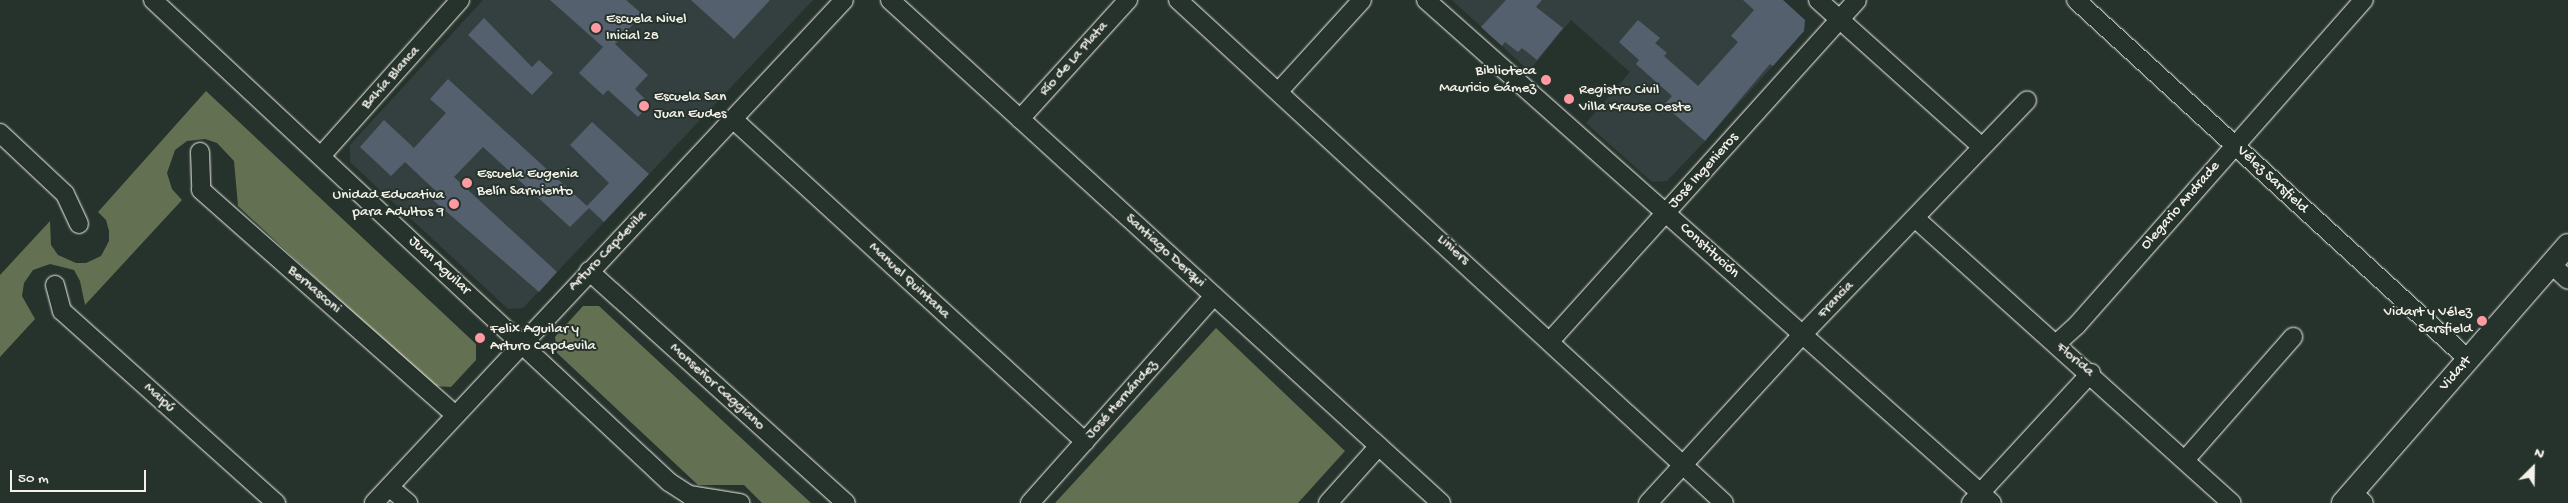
<!DOCTYPE html>
<html>
<head>
<meta charset="utf-8">
<style>
	body { margin:0 }
	#map { position:relative; width:2568px; height:503px; overflow:hidden; background:#26332d; font-family:"Gochi Hand",sans-serif }
	div>[style] { position:absolute }
	.built>* { inset:0; background:#344040 }
	.green>* { inset:0; background:#637051 }
	.building>* { inset:0; background:#54606d }
	.roads { filter:drop-shadow(0 0 1px #f4f1e8) drop-shadow(0 0 1px #f4f1e8) }
	.minor>* { height:18px; margin:-9px; padding:0 9px; transform-origin:9px; border-radius:9px; background:#26332d }
	.tertiary>* { height:22px; margin:-11px; padding:0 11px; transform-origin:11px; border-radius:11px; background:#26332d }
	.dots>* { width:14px; height:14px; translate:-50% -50%; box-sizing:border-box; border:2px solid #26332d; border-radius:50% }
	span { translate:-50% -50%; white-space:nowrap; text-align:center; line-height:1.15; -webkit-text-stroke:4px #26332d; paint-order:stroke }
	.poi-label { font-size:15px; color:#f4f1e8 }
	.left { translate:0 -50%; text-align:left }
	.right { translate:-100% -50%; text-align:right }
	.street-label { font-size:15px; color:#f4f1e8 }
	.north { position:absolute; left:2508px; top:443px; width:50px; height:50px; -webkit-text-stroke:4px #26332d; paint-order:stroke; rotate:23deg; font-size:14px; font-weight:700; line-height:20px; text-align:center; color:#f4f1e8 }
	.north::after { content:''; display:block; margin:auto; width:18px; height:22px; background:#f4f1e8; clip-path:polygon(50% 0,100% 100%,50% 72%,0 100%) }
	.scale { position:absolute; left:10px; top:470px; width:136px; height:22px; box-sizing:border-box; border:2px solid #f4f1e8; border-top:0; padding-left:6px; font-size:15px; line-height:18px; white-space:nowrap; color:#f4f1e8; -webkit-text-stroke:4px #26332d; paint-order:stroke }
</style>
</head>
<body>
<div id="map">
	<div class="built">
		<i style="clip-path:polygon(483px 0,813px 0,523px 308px,508px 309px,350px 162px,350px 145px)"></i>
		<i style="clip-path:polygon(1452px 0,1783px 0,1805px 20px,1804px 31px,1705px 141px,1667px 181px,1652px 182px,1586px 123px,1630px 72px,1571px 20px,1529px 71px)"></i>
	</div>
	<div class="green">
		<i style="clip-path:polygon(206px 91px,476px 344px,476px 360px,451px 387px,432px 386px,238px 206px,234px 161px,217px 143px,205px 139px,187px 141px,175px 150px,167px 173px,172px 189px,182px 200px,85px 305px,80px 281px,74px 270px,50px 264px,33px 270px,24px 283px,22px 296px,35px 319px,0 357px,0 275px,50px 221px,51px 245px,58px 255px,76px 263px,86px 263px,101px 256px,109px 241px,109px 231px,106px 220px,98px 212px)"></i>
		<i style="clip-path:polygon(583px 306px,599px 306px,811px 503px,762px 503px,744px 485px,698px 485px,557px 353px,555px 337px)"></i>
		<i style="clip-path:polygon(1216px 328px,1345px 451px,1298px 503px,1055px 503px)"></i>
	</div>
	<div class="building">
		<i style="clip-path:polygon(550px 0,626px 0,642px 14px,615px 44px,648px 75px,635px 89px,650px 104px,638px 117px,608px 90px,603px 95px,579px 73px,603px 47px)"></i>
		<i style="clip-path:polygon(691px 0,770px 0,734px 39px)"></i>
		<i style="clip-path:polygon(1506px 0,1542px 0,1536px 7px,1563px 28px,1537px 60px,1522px 48px,1518px 52px,1505px 42px,1502px 46px,1481px 27px)"></i>
		<i style="clip-path:polygon(1743px 0,1783px 0,1805px 20px,1804px 31px,1773px 66px,1770px 64px,1705px 141px,1664px 105px,1672px 96px,1636px 64px,1639px 60px,1619px 42px,1638px 20px,1660px 38px,1655px 43px,1667px 53px,1664px 56px,1698px 86px,1738px 42px,1731px 36px,1754px 10px)"></i>
		<i style="clip-path:polygon(484px 18px,532px 67px,539px 60px,553px 73px,532px 95px,468px 35px)"></i>
		<i style="clip-path:polygon(448px 79px,587px 206px,609px 183px,570px 145px,592px 122px,649px 174px,604px 222px,589px 208px,570px 227px,483px 147px,454px 177px,557px 272px,539px 292px,433px 200px,439px 194px,405px 162px,391px 176px,360px 147px,384px 120px,414px 148px,446px 113px,430px 99px)"></i>
	</div>
	<div class="roads">
		<div class="minor">
			<i style="left:153px;top:0;width:706px;rotate:43.05deg"></i>
			<i style="left:669px;top:482px;width:24px;rotate:33deg"></i>
			<i style="left:689px;top:495px;width:52px;rotate:8.9deg"></i>
			<i style="left:890px;top:0;width:746px;rotate:42.39deg"></i>
			<i style="left:1178px;top:0;width:742px;rotate:42.65deg"></i>
			<i style="left:1426px;top:0;width:757px;rotate:41.63deg"></i>
			<i style="left:1818px;top:0;width:220px;rotate:41.9deg"></i>
			<i style="left:2076px;top:0;width:533px;rotate:42.49deg"></i>
			<i style="left:1279px;top:91px;width:123px;rotate:-47.6deg"></i>
			<i style="left:1020px;top:119px;width:161px;rotate:-47.8deg"></i>
			<i style="left:734px;top:120px;width:476px;rotate:42.5deg"></i>
			<i style="left:0;top:133px;width:89px;rotate:43.2deg"></i>
			<i style="left:65px;top:194px;width:33px;rotate:65deg"></i>
			<i style="left:200px;top:152px;width:38px;rotate:88deg"></i>
			<i style="left:201px;top:190px;width:339px;rotate:41.5deg"></i>
			<i style="left:321px;top:156px;width:209px;rotate:-48.3deg"></i>
			<i style="left:1915px;top:218px;width:426px;rotate:42deg"></i>
			<i style="left:2551px;top:264px;width:23px;rotate:43deg"></i>
			<i style="left:589px;top:271px;width:346px;rotate:42.1deg"></i>
			<i style="left:55px;top:285px;width:27px;rotate:75deg"></i>
			<i style="left:62px;top:311px;width:288px;rotate:41.9deg"></i>
			<i style="left:1551px;top:340px;width:457px;rotate:-48deg"></i>
			<i style="left:2056px;top:344px;width:28px;rotate:-42deg"></i>
			<i style="left:2077px;top:325px;width:434px;rotate:-48.6deg"></i>
			<i style="left:2185px;top:460px;width:164px;rotate:-48.7deg"></i>
			<i style="left:389px;top:487px;width:25px;rotate:40deg"></i>
			<i style="left:2352px;top:492px;width:16px;rotate:43deg"></i>
			<i style="left:374px;top:503px;width:688px;rotate:-46.94deg"></i>
			<i style="left:1030px;top:503px;width:277px;rotate:-48.4deg"></i>
			<i style="left:1328px;top:503px;width:76px;rotate:-48.2deg"></i>
			<i style="left:1648px;top:503px;width:228px;rotate:-47.5deg"></i>
			<i style="left:1802px;top:335px;width:325px;rotate:-46.2deg"></i>
			<i style="left:1971px;top:503px;width:177px;rotate:-47.3deg"></i>
		</div>
		<div class="tertiary">
			<i style="left:2343px;top:503px;width:342px;rotate:-48.9deg"></i>
		</div>
	</div>
	<div class="dots">
		<i style="left:596px;top:28px;background:#ff9aa2"></i>
		<i style="left:1546px;top:80px;background:#ff9aa2"></i>
		<i style="left:1569px;top:99px;background:#ff9aa2"></i>
		<i style="left:644px;top:106px;background:#ff9aa2"></i>
		<i style="left:467px;top:183px;background:#ff9aa2"></i>
		<i style="left:454px;top:204px;background:#ff9aa2"></i>
		<i style="left:2482px;top:321px;background:#ff9aa2"></i>
		<i style="left:480px;top:338px;background:#ff9aa2"></i>
	</div>
	<div class="poi-label">
		<span class="left" style="left:606px;top:28px">Escuela Nivel<br>Inicial 28</span>
		<span class="right" style="left:1536px;top:80px">Biblioteca<br>Mauricio Gámez</span>
		<span class="left" style="left:1579px;top:99px">Registro Civil<br>Villa Krause Oeste</span>
		<span class="left" style="left:654px;top:106px">Escuela San<br>Juan Eudes</span>
		<span class="left" style="left:477px;top:183px">Escuela Eugenia<br>Belín Sarmiento</span>
		<span class="right" style="left:444px;top:204px">Unidad Educativa<br>para Adultos 9</span>
		<span class="right" style="left:2472px;top:321px">Vidart y Vélez<br>Sarsfield</span>
		<span class="left" style="left:490px;top:338px">Felix Aguilar y<br>Arturo Capdevila</span>
	</div>
	<div class="street-label">
		<span style="left:1074px;top:59px;rotate:-48deg">Río de La Plata</span>
		<span style="left:391px;top:78px;rotate:-48deg">Bahía Blanca</span>
		<span style="left:1704px;top:171px;rotate:-48deg">José Ingenieros</span>
		<span style="left:2272px;top:180px;rotate:43deg">Vélez Sarsfield</span>
		<span style="left:2181px;top:206px;rotate:-49deg">Olegario Andrade</span>
		<span style="left:1453px;top:250px;rotate:42deg">Liniers</span>
		<span style="left:608px;top:251px;rotate:-46deg">Arturo Capdevila</span>
		<span style="left:1165px;top:251px;rotate:42deg">Santiago Derqui</span>
		<span style="left:1709px;top:251px;rotate:42deg">Constitución</span>
		<span style="left:439px;top:266px;rotate:43deg">Juan Aguilar</span>
		<span style="left:909px;top:281px;rotate:43deg">Manuel Quintana</span>
		<span style="left:314px;top:290px;rotate:41deg">Bernasconi</span>
		<span style="left:1836px;top:300px;rotate:-46deg">Francia</span>
		<span style="left:2075px;top:360px;rotate:41deg">Florida</span>
		<span style="left:2456px;top:374px;rotate:-49deg">Vidart</span>
		<span style="left:717px;top:387px;rotate:42deg">Monseñor Caggiano</span>
		<span style="left:159px;top:398px;rotate:42deg">Maipú</span>
		<span style="left:1122px;top:400px;rotate:-48deg">José Hernández</span>
	</div>
	<div class="north">N</div>
	<div class="scale">50 m</div>
</div>
</body>
</html>
